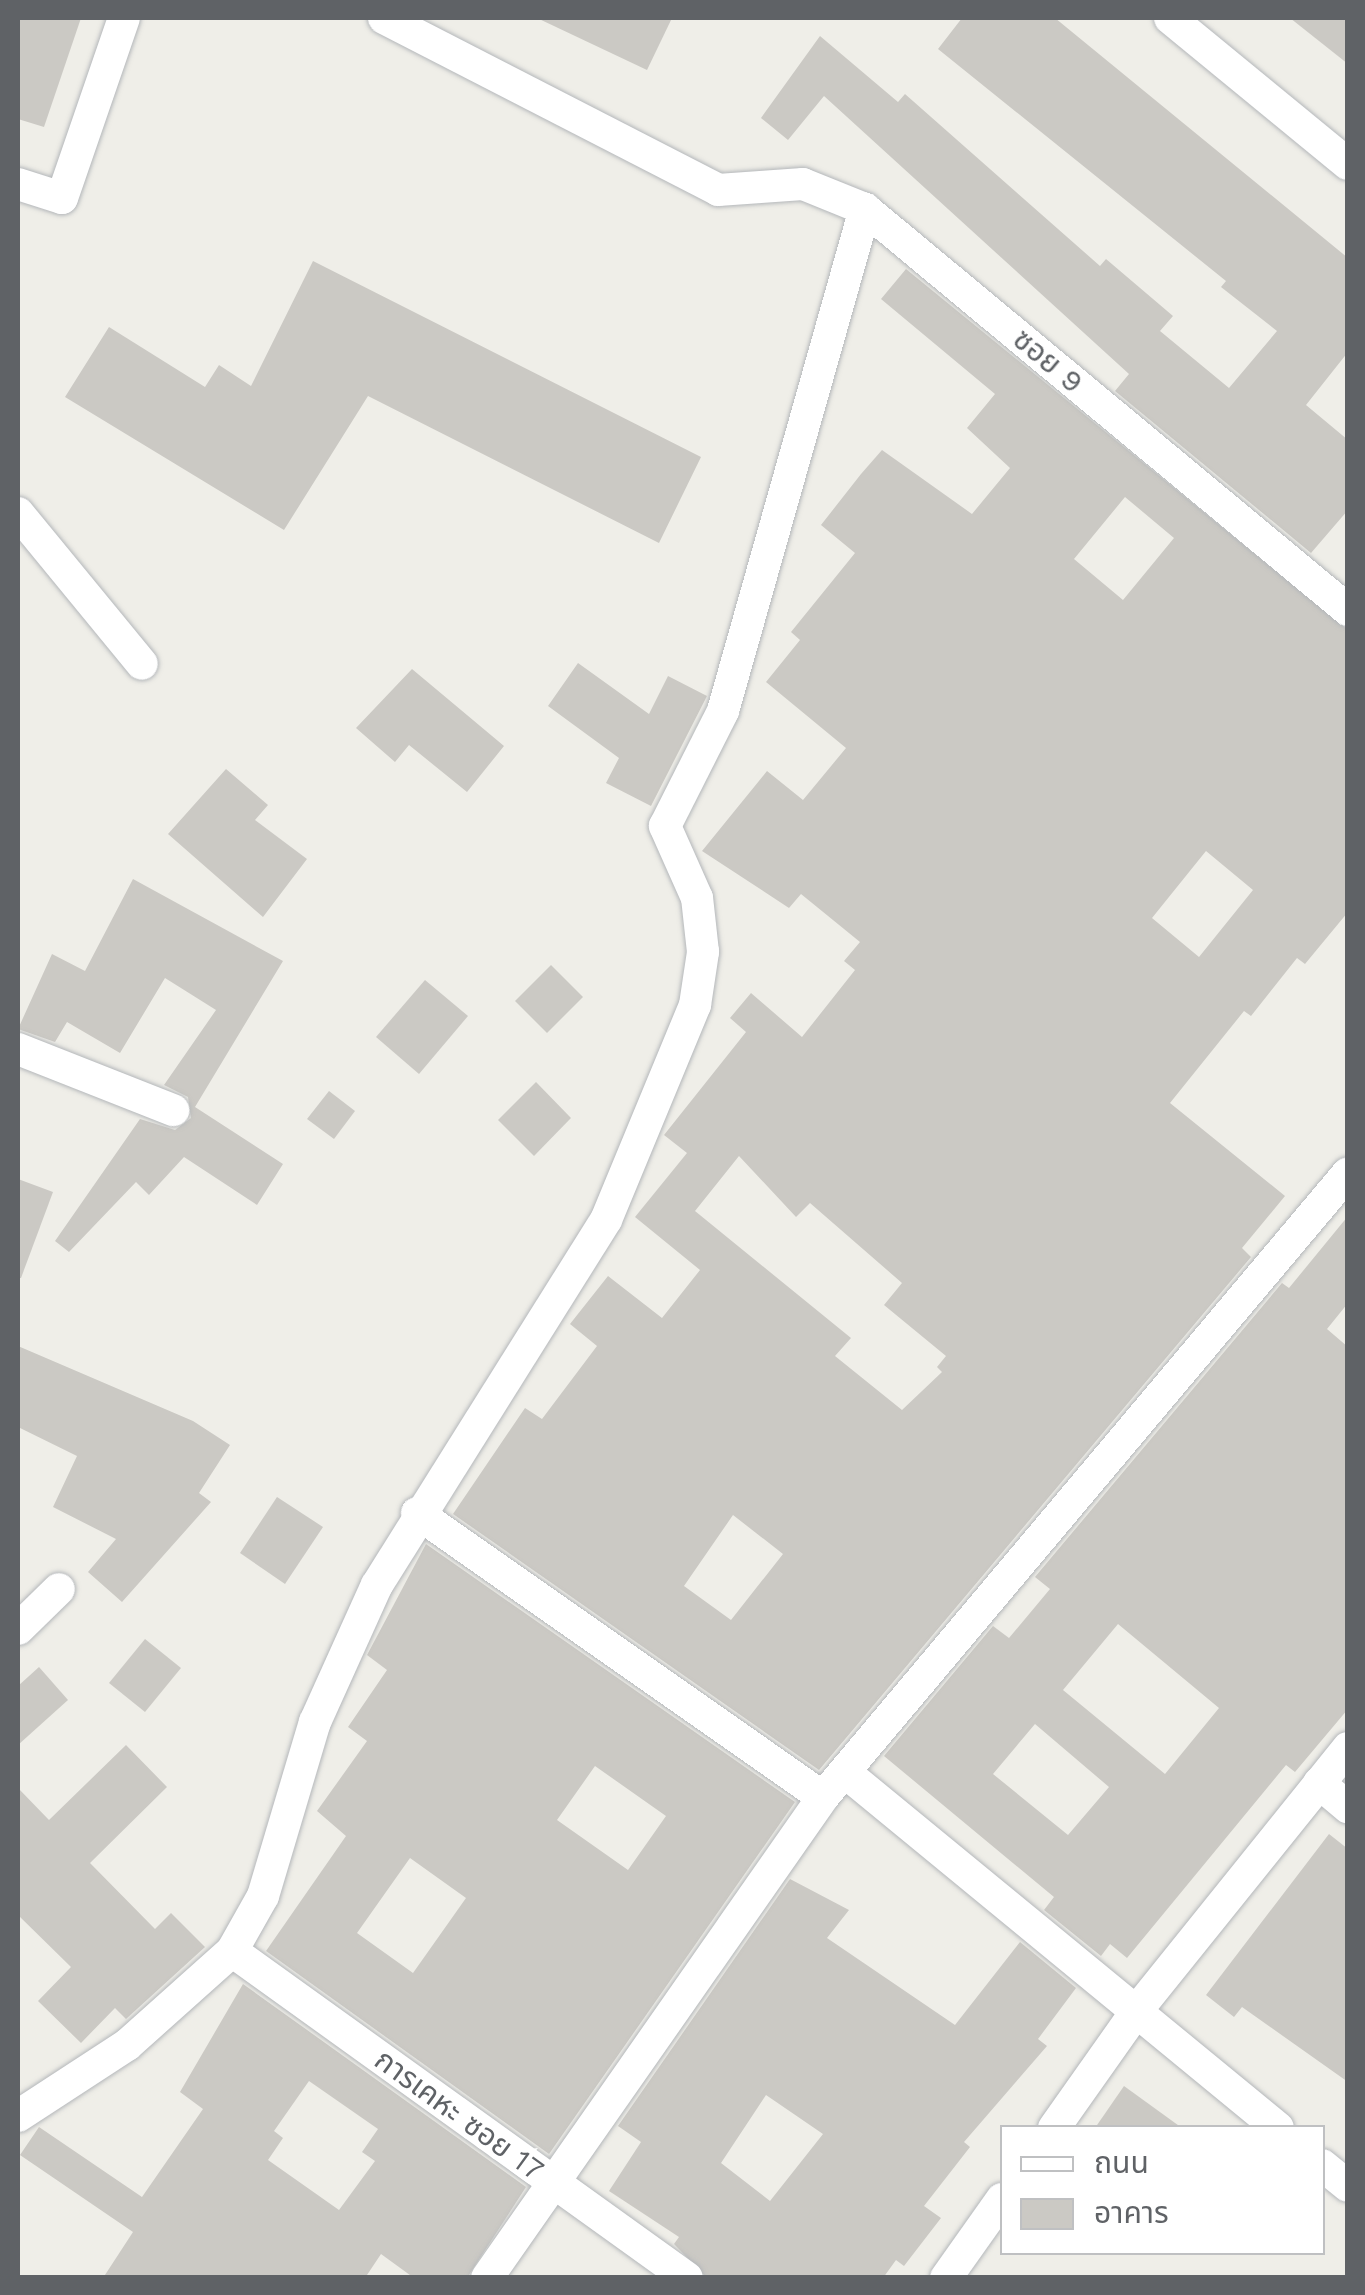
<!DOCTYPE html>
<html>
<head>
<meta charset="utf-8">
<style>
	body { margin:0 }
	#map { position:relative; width:1365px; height:2295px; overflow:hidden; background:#efeee8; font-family:"Work Sans","Noto Sans Thai",sans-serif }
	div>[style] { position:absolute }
	.building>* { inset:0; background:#cbc9c4 }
	.roads { filter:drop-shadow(0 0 2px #b4b7ba) drop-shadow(0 0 2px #b4b7ba) }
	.minor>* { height:32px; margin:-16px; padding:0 16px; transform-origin:16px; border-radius:16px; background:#fff }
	span { translate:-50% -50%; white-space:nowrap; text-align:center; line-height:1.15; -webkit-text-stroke:10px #fff; paint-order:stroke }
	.street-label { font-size:30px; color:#5f6266 }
	.frame { position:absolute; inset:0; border:20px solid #5f6266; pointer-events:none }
	.legend { position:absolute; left:1000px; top:2125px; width:325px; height:130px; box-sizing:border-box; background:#fff; border:2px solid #bfc0c2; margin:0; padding:12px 18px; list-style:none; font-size:30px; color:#5f6266 }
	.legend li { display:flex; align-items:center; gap:20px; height:50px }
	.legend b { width:50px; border:2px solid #bfc0c2 }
</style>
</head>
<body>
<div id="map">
	<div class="building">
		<i style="clip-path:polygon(18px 18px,81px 18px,44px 127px,18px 119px)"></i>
		<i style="clip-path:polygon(537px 18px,672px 18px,647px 70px)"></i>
		<i style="clip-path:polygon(962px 18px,1055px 18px,1348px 258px,1348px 352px,1306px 405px,1348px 440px,1348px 510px,1311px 553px,1115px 391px,1129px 374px,824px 96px,788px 140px,761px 118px,820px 36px,898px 102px,905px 94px,1100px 266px,1106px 259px,1173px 316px,1160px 331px,1229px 388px,1277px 331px,1221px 287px,1226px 281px,938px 49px)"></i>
		<i style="clip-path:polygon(1290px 18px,1348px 18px,1348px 64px)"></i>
		<i style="clip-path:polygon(313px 261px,701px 457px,659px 543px,368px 396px,284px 530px,65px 397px,109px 327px,205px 387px,219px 365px,251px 386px)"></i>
		<i style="clip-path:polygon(evenodd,906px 269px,1348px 630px,1348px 912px,1305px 964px,1297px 958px,1251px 1016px,1244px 1011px,1170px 1103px,1285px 1196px,1242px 1248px,1251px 1257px,819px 1770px,453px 1514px,525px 1408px,542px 1419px,597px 1346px,570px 1324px,608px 1276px,662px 1318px,700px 1270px,635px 1217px,687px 1153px,664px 1135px,746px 1032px,730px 1018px,751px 993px,802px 1037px,855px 970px,844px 961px,860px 942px,801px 894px,789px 908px,702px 851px,767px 771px,803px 800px,846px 748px,766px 682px,800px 640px,791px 632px,855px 553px,821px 525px,861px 474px,882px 450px,972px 514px,1010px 468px,967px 428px,995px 394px,881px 299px,906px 269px,1125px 497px,1174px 538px,1123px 600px,1074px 559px,1125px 497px,906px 269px,1206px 851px,1253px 890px,1199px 957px,1152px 918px,1206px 851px,906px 269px,739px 1156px,796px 1217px,810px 1203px,902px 1283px,884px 1305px,946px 1356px,937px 1367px,942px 1372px,902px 1410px,835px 1356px,851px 1338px,695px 1211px,739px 1156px,906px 269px,733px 1515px,783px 1554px,731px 1620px,684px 1586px,733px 1515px)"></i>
		<i style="clip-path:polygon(578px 663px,649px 714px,668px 676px,707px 696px,651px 806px,606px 783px,619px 758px,548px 706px)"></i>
		<i style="clip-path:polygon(412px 669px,504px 746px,467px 792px,409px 745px,395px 762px,356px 728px)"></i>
		<i style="clip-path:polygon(226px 769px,268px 805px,255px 820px,307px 859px,263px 917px,168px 834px)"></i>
		<i style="clip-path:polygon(133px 879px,283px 961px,195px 1107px,283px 1164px,257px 1205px,184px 1157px,149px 1195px,136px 1182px,69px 1252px,55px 1241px,140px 1119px,175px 1130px,191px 1118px,188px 1097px,164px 1085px,216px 1010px,165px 978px,120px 1053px,67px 1022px,55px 1042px,18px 1029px,52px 954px,85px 971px)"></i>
		<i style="clip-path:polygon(551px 965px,583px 997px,547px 1033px,515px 1001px)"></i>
		<i style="clip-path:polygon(425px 980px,468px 1016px,419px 1074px,376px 1037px)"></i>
		<i style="clip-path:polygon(536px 1082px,571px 1118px,534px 1156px,498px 1120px)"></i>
		<i style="clip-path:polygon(329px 1091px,355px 1111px,334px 1139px,307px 1119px)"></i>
		<i style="clip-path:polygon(18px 1179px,53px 1192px,21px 1278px,18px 1278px)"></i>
		<i style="clip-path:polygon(evenodd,1348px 1216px,1348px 1303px,1327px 1329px,1348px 1347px,1348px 1709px,1295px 1772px,1286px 1765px,1127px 1958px,1110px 1944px,1101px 1956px,1044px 1910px,1054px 1897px,884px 1756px,993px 1626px,1009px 1638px,1050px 1589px,1035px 1577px,1282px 1283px,1289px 1288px,1348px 1216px,1118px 1624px,1219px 1708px,1165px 1774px,1063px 1690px,1118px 1624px,1348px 1216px,1035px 1724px,1109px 1787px,1068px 1835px,993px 1774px,1035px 1724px)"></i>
		<i style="clip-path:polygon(18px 1346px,193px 1421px,230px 1445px,199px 1493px,211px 1502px,122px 1602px,88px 1572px,116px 1539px,53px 1507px,77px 1456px,18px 1427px)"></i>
		<i style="clip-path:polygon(277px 1497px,323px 1527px,285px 1584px,240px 1553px)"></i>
		<i style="clip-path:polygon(evenodd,426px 1544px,795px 1802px,549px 2154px,266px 1951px,346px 1836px,317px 1811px,367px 1741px,348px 1727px,387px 1670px,367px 1655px,426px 1544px,595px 1766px,666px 1816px,628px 1870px,557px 1820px,595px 1766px,426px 1544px,410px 1858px,466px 1898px,413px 1973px,357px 1933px,410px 1858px)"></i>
		<i style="clip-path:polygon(145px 1639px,181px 1668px,145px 1712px,109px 1683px)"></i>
		<i style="clip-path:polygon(39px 1667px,68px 1700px,18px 1745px,18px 1686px)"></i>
		<i style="clip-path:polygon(126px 1745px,167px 1787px,90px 1863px,155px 1929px,171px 1913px,205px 1947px,126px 2019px,115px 2008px,81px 2043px,38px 2001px,71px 1967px,18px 1915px,18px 1788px,49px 1820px)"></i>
		<i style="clip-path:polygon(1329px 1834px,1348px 1849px,1348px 2082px,1242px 2007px,1234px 2017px,1206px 1995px)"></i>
		<i style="clip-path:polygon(evenodd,790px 1879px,849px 1910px,827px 1938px,955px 2025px,1020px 1942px,1076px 1988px,1038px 2039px,1047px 2046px,964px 2142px,970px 2147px,924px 2206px,941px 2218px,904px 2266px,896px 2260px,883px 2278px,707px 2278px,674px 2244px,679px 2237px,609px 2191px,641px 2142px,618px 2126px,790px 1879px,766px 2095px,823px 2134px,770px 2201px,721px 2163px,766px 2095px)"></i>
		<i style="clip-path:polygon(evenodd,243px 1984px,526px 2187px,467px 2278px,414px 2278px,381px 2254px,365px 2278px,103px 2278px,133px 2232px,20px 2155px,39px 2127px,142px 2197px,203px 2109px,180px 2092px,243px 1984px,309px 2081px,378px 2129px,362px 2152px,375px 2161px,339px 2210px,268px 2160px,283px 2138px,274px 2131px,309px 2081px)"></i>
		<i style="clip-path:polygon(1124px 2086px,1182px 2128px,1095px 2128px)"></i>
	</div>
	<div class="roads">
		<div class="minor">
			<i style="left:384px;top:18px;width:376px;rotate:27.2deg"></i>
			<i style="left:718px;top:190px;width:85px;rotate:-4deg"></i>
			<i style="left:803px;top:184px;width:67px;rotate:22deg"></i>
			<i style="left:865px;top:209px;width:628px;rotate:39.7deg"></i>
			<i style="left:1170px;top:18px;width:230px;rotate:39.4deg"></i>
			<i style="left:18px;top:184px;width:46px;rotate:17.7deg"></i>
			<i style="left:62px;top:198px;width:190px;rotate:-71deg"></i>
			<i style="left:18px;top:513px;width:195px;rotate:50.6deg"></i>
			<i style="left:18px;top:1049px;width:167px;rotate:21.5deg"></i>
			<i style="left:417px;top:1513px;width:495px;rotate:35deg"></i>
			<i style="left:18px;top:1629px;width:57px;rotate:-44.3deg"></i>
			<i style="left:846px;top:1773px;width:559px;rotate:39.41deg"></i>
			<i style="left:1319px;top:1783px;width:38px;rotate:40deg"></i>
			<i style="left:232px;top:1951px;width:560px;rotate:35.7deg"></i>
			<i style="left:18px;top:2116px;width:130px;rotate:-33.1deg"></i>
			<i style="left:127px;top:2045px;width:141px;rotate:-41.8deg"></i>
			<i style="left:232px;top:1951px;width:63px;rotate:-60.6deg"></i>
			<i style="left:263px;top:1896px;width:182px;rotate:-73.4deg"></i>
			<i style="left:315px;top:1722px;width:150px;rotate:-65.7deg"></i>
			<i style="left:377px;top:1585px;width:431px;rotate:-57.9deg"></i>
			<i style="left:606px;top:1220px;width:233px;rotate:-67.5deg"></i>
			<i style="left:695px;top:1005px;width:54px;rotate:-81.4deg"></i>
			<i style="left:703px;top:952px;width:54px;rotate:-96.3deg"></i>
			<i style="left:697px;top:898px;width:79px;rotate:-114deg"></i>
			<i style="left:665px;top:826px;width:129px;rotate:-63.2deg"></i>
			<i style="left:723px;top:711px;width:522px;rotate:-74.21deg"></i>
			<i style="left:1054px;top:2128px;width:146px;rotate:-54.8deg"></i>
			<i style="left:1138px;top:2009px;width:335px;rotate:-51.2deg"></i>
			<i style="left:1322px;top:2165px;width:33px;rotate:39deg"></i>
			<i style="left:487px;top:2278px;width:587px;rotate:-55.06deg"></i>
			<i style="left:823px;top:1797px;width:815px;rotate:-49.92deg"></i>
			<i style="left:946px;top:2278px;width:97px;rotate:-54.7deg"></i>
		</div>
	</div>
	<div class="street-label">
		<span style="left:1048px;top:361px;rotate:40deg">ซอย 9</span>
		<span style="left:459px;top:2115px;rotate:36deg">การเคหะ ซอย 17</span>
	</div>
	<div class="frame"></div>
	<ul class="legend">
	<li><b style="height:12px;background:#fff"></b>ถนน</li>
	<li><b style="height:28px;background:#cbc9c4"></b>อาคาร</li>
	</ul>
</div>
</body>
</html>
